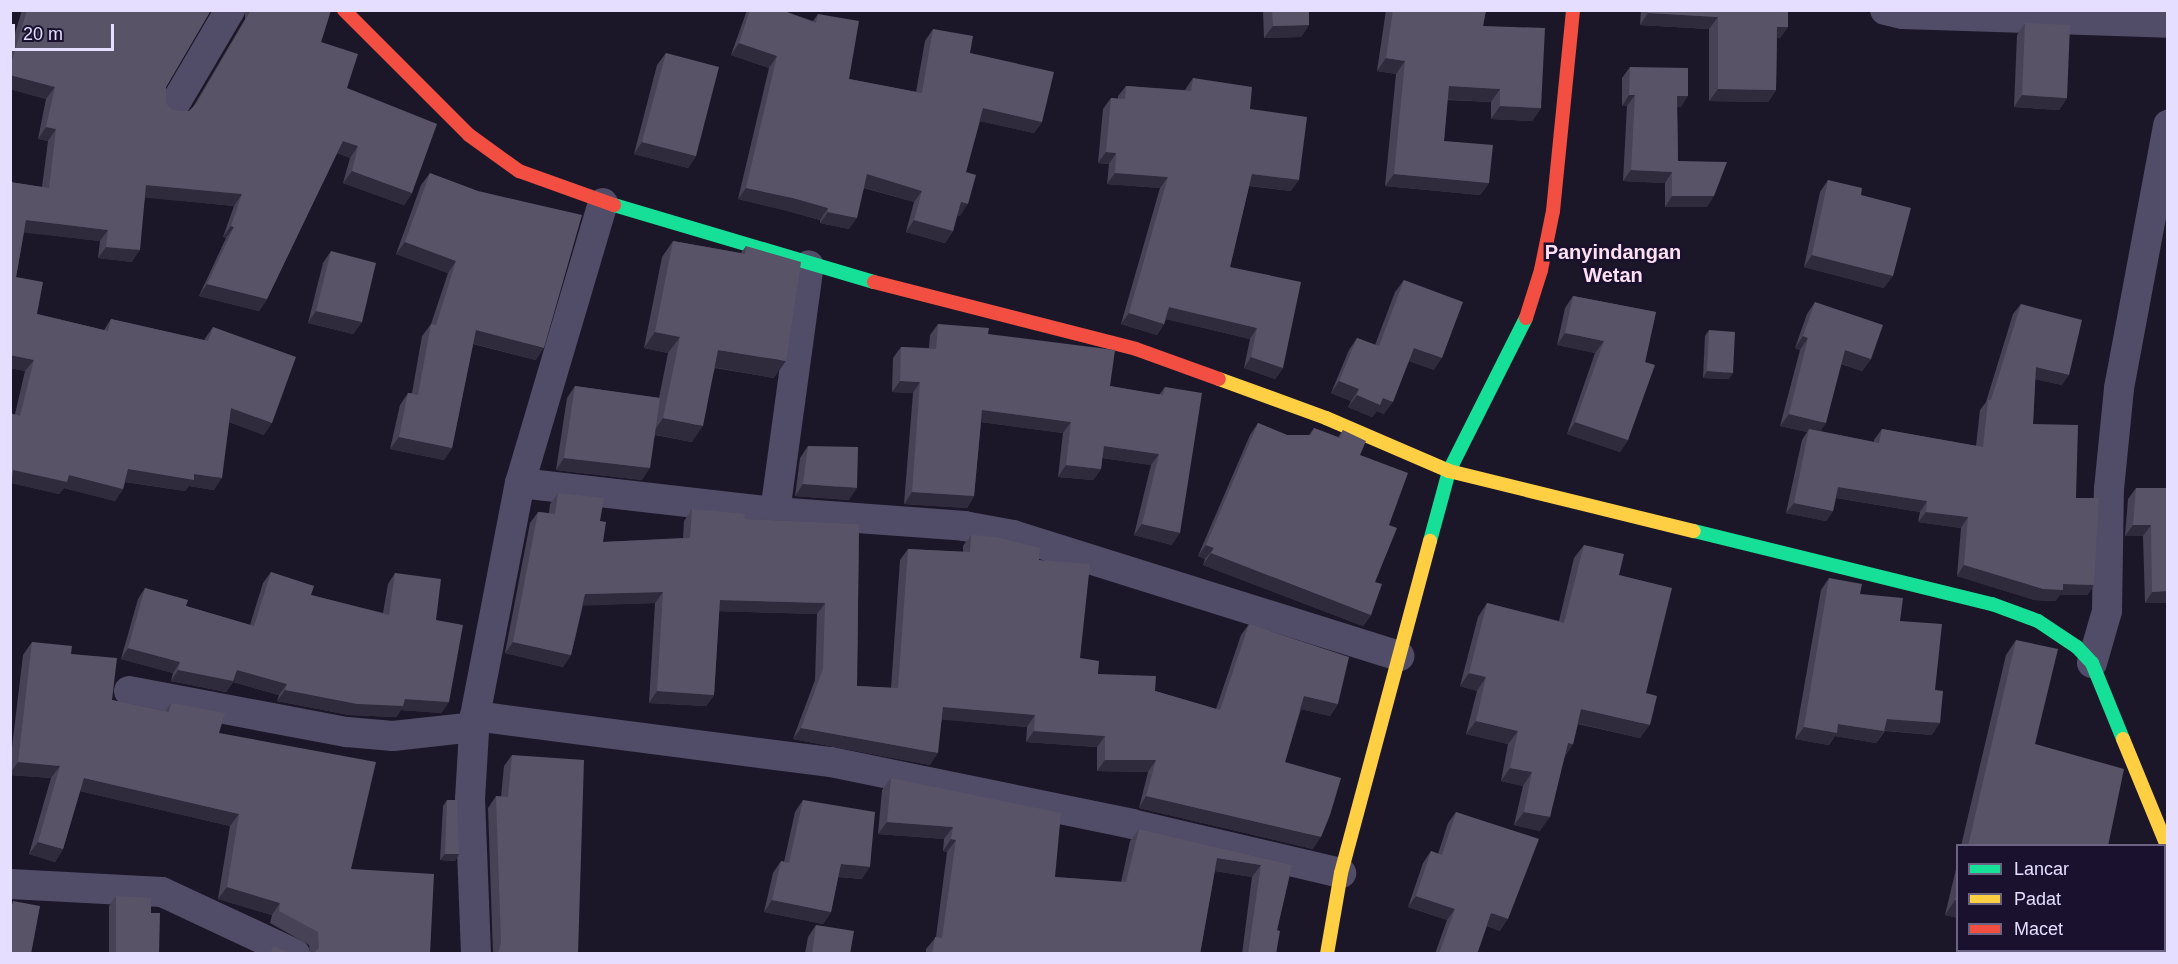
<!DOCTYPE html>
<html>
<head>
<meta charset="utf-8">
<style>
	body { margin:0 }
	#map { position:relative; width:2178px; height:964px; overflow:hidden; background:#1c1728; font-family:Helvetica,sans-serif }
	div>[style] { position:absolute }
	.street>* { height:30px; margin:-15px; padding:0 15px; transform-origin:15px; border-radius:15px; background:#514d68 }
	.fast>* { height:14px; margin:-7px; padding:0 7px; transform-origin:7px; border-radius:7px; background:#16e098 }
	.slow>* { height:14px; margin:-7px; padding:0 7px; transform-origin:7px; border-radius:7px; background:#ffcf43 }
	.jam>* { height:14px; margin:-7px; padding:0 7px; transform-origin:7px; border-radius:7px; background:#f24e42 }
	.wall>* { inset:0; background:#484256 }
	.shaded-wall>* { inset:0; background:#2f2a3c }
	.building>* { inset:0; background:#595368 }
	span { translate:-50% -50%; white-space:nowrap; text-align:center; line-height:1.15; -webkit-text-stroke:5px #19112e; paint-order:stroke }
	.quarter-label { font-size:20px; color:#ffe0f1; font-weight:700 }
	.frame { position:absolute; inset:0; border:12px solid #e5deff; pointer-events:none }
	.legend { position:absolute; left:1956px; top:844px; width:210px; height:108px; box-sizing:border-box; background:#19112e; border:2px solid #6b6382; margin:0; padding:8px 10px; list-style:none; font-size:18px; color:#e5deff }
	.legend li { display:flex; align-items:center; gap:12px; height:30px }
	.legend b { width:30px; border:2px solid #6b6382 }
	.scale { position:absolute; left:12px; top:24px; width:102px; height:27px; box-sizing:border-box; border:3px solid #e5deff; border-top:0; padding-left:8px; font-size:18px; line-height:21px; white-space:nowrap; color:#e5deff; -webkit-text-stroke:4px #19112e; paint-order:stroke }
</style>
</head>
<body>
<div id="map">
	<div class="street">
		<i style="left:1885px;top:10px;width:18px;rotate:13deg"></i>
		<i style="left:1903px;top:14px;width:265px;rotate:1.9deg"></i>
		<i style="left:173px;top:107px;width:113px;rotate:-59.6deg"></i>
		<i style="left:520px;top:483px;width:257px;rotate:6.5deg"></i>
		<i style="left:775px;top:512px;width:190px;rotate:4.2deg"></i>
		<i style="left:964px;top:526px;width:50px;rotate:10.4deg"></i>
		<i style="left:1013px;top:535px;width:405px;rotate:17.4deg"></i>
		<i style="left:775px;top:512px;width:249px;rotate:-82.2deg"></i>
		<i style="left:2092px;top:663px;width:54px;rotate:-73.9deg"></i>
		<i style="left:2107px;top:611px;width:122px;rotate:-89.1deg"></i>
		<i style="left:2109px;top:489px;width:101px;rotate:-84.3deg"></i>
		<i style="left:2119px;top:388px;width:268px;rotate:-79.4deg"></i>
		<i style="left:129px;top:691px;width:222px;rotate:10.7deg"></i>
		<i style="left:347px;top:732px;width:46px;rotate:5deg"></i>
		<i style="left:393px;top:736px;width:81px;rotate:-6.3deg"></i>
		<i style="left:475px;top:716px;width:359px;rotate:7.4deg"></i>
		<i style="left:831px;top:762px;width:307px;rotate:11.6deg"></i>
		<i style="left:1132px;top:824px;width:215px;rotate:13.2deg"></i>
		<i style="left:10px;top:884px;width:152px;rotate:3deg"></i>
		<i style="left:162px;top:892px;width:147px;rotate:25deg"></i>
		<i style="left:476px;top:954px;width:155px;rotate:-92.2deg"></i>
		<i style="left:470px;top:799px;width:83px;rotate:-86.6deg"></i>
		<i style="left:475px;top:716px;width:237px;rotate:-79.1deg"></i>
		<i style="left:520px;top:483px;width:292px;rotate:-73.5deg"></i>
	</div>
	<div class="fast">
		<i style="left:614px;top:205px;width:271px;rotate:16.5deg"></i>
		<i style="left:1694px;top:531px;width:307px;rotate:13.8deg"></i>
		<i style="left:1992px;top:604px;width:49px;rotate:20.3deg"></i>
		<i style="left:2038px;top:621px;width:47px;rotate:33.7deg"></i>
		<i style="left:2077px;top:647px;width:22px;rotate:47deg"></i>
		<i style="left:2092px;top:663px;width:82px;rotate:67.8deg"></i>
		<i style="left:1430px;top:541px;width:73px;rotate:-74.8deg"></i>
		<i style="left:1449px;top:471px;width:171px;rotate:-63.3deg"></i>
	</div>
	<div class="slow">
		<i style="left:1219px;top:379px;width:114px;rotate:20deg"></i>
		<i style="left:1326px;top:418px;width:134px;rotate:23.3deg"></i>
		<i style="left:1449px;top:471px;width:252px;rotate:13.8deg"></i>
		<i style="left:2123px;top:739px;width:118px;rotate:67.6deg"></i>
		<i style="left:1327px;top:954px;width:82px;rotate:-80.2deg"></i>
		<i style="left:1341px;top:873px;width:344px;rotate:-75deg"></i>
	</div>
	<div class="jam">
		<i style="left:344px;top:10px;width:177px;rotate:45deg"></i>
		<i style="left:469px;top:135px;width:62px;rotate:35.8deg"></i>
		<i style="left:519px;top:171px;width:101px;rotate:19.7deg"></i>
		<i style="left:874px;top:282px;width:270px;rotate:14.3deg"></i>
		<i style="left:1136px;top:349px;width:88px;rotate:19.9deg"></i>
		<i style="left:1526px;top:318px;width:50px;rotate:-72.6deg"></i>
		<i style="left:1541px;top:270px;width:60px;rotate:-78.5deg"></i>
		<i style="left:1553px;top:211px;width:202px;rotate:-84.3deg"></i>
	</div>
	<div class="wall">
		<i style="clip-path:polygon(22px 10px,211px 10px,166px 87px,166px 103px,173px 110px,189px 111px,193px 107px,245px 19px,245px 10px,331px 10px,321px 42px,347px 88px,412px 193px,404px 205px,343px 183px,350px 158px,337px 153px,267px 299px,259px 311px,199px 296px,226px 238px,223px 237px,234px 206px,145px 197px,132px 262px,98px 258px,100px 241px,24px 232px,16px 277px,37px 314px,104px 330px,111px 319px,204px 340px,213px 327px,264px 435px,229px 422px,214px 490px,189px 486px,185px 491px,125px 482px,123px 489px,115px 501px,64px 488px,59px 494px,12px 483px,15px 414px,25px 371px,10px 368px,10px 182px,42px 187px,48px 141px,38px 139px,46px 99px,10px 89px,10px 50px)"></i>
		<i style="clip-path:polygon(747px 10px,781px 10px,813px 21px,818px 14px,849px 79px,916px 92px,925px 41px,933px 29px,970px 53px,1042px 122px,1034px 133px,980px 121px,966px 172px,960px 216px,957px 215px,953px 231px,945px 243px,906px 232px,914px 202px,864px 188px,849px 229px,820px 223px,820px 220px,784px 210px,738px 199px,769px 68px,731px 55px)"></i>
		<i style="clip-path:polygon(1263px 10px,1309px 10px,1309px 25px,1301px 37px,1264px 38px)"></i>
		<i style="clip-path:polygon(1386px 10px,1486px 10px,1483px 26px,1541px 108px,1532px 121px,1491px 119px,1491px 102px,1447px 100px,1444px 141px,1489px 183px,1480px 195px,1385px 186px,1396px 74px,1377px 71px)"></i>
		<i style="clip-path:polygon(1641px 10px,1788px 10px,1788px 27px,1780px 38px,1777px 38px,1776px 90px,1768px 102px,1709px 101px,1709px 29px,1640px 25px)"></i>
		<i style="clip-path:polygon(2025px 23px,2067px 98px,2059px 110px,2014px 107px,2017px 35px)"></i>
		<i style="clip-path:polygon(666px 53px,696px 156px,688px 168px,634px 154px,657px 65px)"></i>
		<i style="clip-path:polygon(1630px 67px,1681px 107px,1677px 107px,1678px 161px,1707px 207px,1665px 207px,1665px 183px,1623px 181px,1627px 106px,1622px 106px,1622px 78px)"></i>
		<i style="clip-path:polygon(1193px 78px,1250px 109px,1291px 191px,1249px 186px,1230px 267px,1283px 368px,1275px 379px,1244px 368px,1250px 339px,1166px 319px,1164px 324px,1157px 335px,1121px 324px,1160px 188px,1107px 184px,1109px 164px,1098px 163px,1103px 109px,1111px 98px,1118px 99px,1118px 96px,1126px 86px,1185px 90px)"></i>
		<i style="clip-path:polygon(430px 173px,536px 360px,473px 344px,452px 448px,444px 460px,390px 449px,400px 405px,408px 393px,412px 393px,422px 336px,431px 324px,448px 273px,396px 254px,421px 185px)"></i>
		<i style="clip-path:polygon(1828px 180px,1861px 195px,1884px 288px,1804px 267px,1820px 192px)"></i>
		<i style="clip-path:polygon(673px 241px,741px 253px,746px 246px,774px 378px,715px 368px,692px 442px,655px 435px,642px 480px,556px 470px,567px 398px,575px 386px,659px 398px,668px 353px,644px 348px,662px 257px)"></i>
		<i style="clip-path:polygon(331px 251px,362px 322px,353px 334px,308px 323px,323px 263px)"></i>
		<i style="clip-path:polygon(1404px 280px,1434px 370px,1409px 361px,1384px 414px,1377px 411px,1372px 417px,1348px 407px,1351px 401px,1331px 393px,1349px 350px,1357px 338px,1375px 345px,1395px 292px)"></i>
		<i style="clip-path:polygon(1573px 296px,1656px 312px,1628px 440px,1620px 452px,1567px 434px,1595px 353px,1557px 345px,1565px 308px)"></i>
		<i style="clip-path:polygon(1815px 302px,1871px 359px,1862px 371px,1841px 364px,1820px 431px,1874px 442px,1874px 440px,1882px 429px,1976px 446px,1980px 410px,1986px 402px,2013px 314px,2021px 304px,2062px 385px,2035px 379px,2033px 424px,2076px 498px,2094px 585px,2087px 595px,2060px 595px,2055px 601px,2035px 600px,1957px 576px,1961px 528px,1918px 522px,1920px 512px,1836px 498px,1833px 511px,1826px 521px,1786px 513px,1802px 440px,1807px 432px,1780px 426px,1800px 350px,1795px 348px,1807px 314px)"></i>
		<i style="clip-path:polygon(938px 324px,988px 334px,1110px 386px,1159px 395px,1165px 387px,1172px 545px,1134px 535px,1151px 465px,1102px 458px,1101px 469px,1093px 480px,1058px 477px,1063px 433px,981px 422px,974px 496px,967px 508px,904px 504px,913px 393px,892px 392px,893px 358px,901px 347px,929px 348px,930px 335px)"></i>
		<i style="clip-path:polygon(1709px 330px,1729px 379px,1703px 378px,1705px 336px)"></i>
		<i style="clip-path:polygon(1258px 423px,1287px 435px,1309px 435px,1314px 428px,1338px 437px,1343px 430px,1360px 455px,1389px 525px,1375px 582px,1371px 615px,1363px 626px,1203px 565px,1205px 559px,1198px 556px,1250px 435px)"></i>
		<i style="clip-path:polygon(808px 446px,849px 500px,795px 496px,800px 458px)"></i>
		<i style="clip-path:polygon(2136px 488px,2168px 488px,2168px 603px,2145px 603px,2143px 536px,2125px 536px,2128px 499px)"></i>
		<i style="clip-path:polygon(558px 493px,600px 521px,603px 542px,683px 538px,684px 521px,692px 509px,744px 519px,859px 524px,857px 686px,891px 688px,900px 560px,908px 549px,963px 552px,963px 546px,971px 535px,1039px 560px,1080px 658px,1098px 674px,1216px 709px,1241px 635px,1249px 624px,1338px 704px,1330px 716px,1301px 709px,1285px 762px,1313px 849px,1139px 808px,1148px 772px,1097px 771px,1097px 747px,1026px 742px,1027px 727px,942px 719px,930px 765px,793px 739px,815px 680px,817px 614px,719px 611px,714px 695px,706px 706px,649px 703px,655px 603px,583px 605px,571px 655px,563px 667px,505px 653px,530px 523px,538px 512px,549px 513px,550px 504px)"></i>
		<i style="clip-path:polygon(1584px 545px,1619px 575px,1646px 693px,1640px 738px,1578px 724px,1573px 744px,1565px 756px,1540px 831px,1514px 825px,1523px 786px,1501px 781px,1508px 744px,1466px 734px,1477px 691px,1460px 686px,1478px 617px,1487px 603px,1559px 621px,1574px 558px)"></i>
		<i style="clip-path:polygon(271px 572px,311px 595px,383px 613px,388px 584px,395px 573px,436px 620px,449px 702px,441px 713px,401px 710px,396px 717px,349px 715px,277px 701px,279px 695px,233px 682px,226px 692px,171px 681px,173px 673px,121px 659px,138px 599px,145px 588px,186px 606px,250px 625px,263px 583px)"></i>
		<i style="clip-path:polygon(1829px 578px,1860px 594px,1900px 621px,1935px 690px,1932px 735px,1885px 731px,1876px 743px,1835px 736px,1829px 745px,1795px 739px,1821px 590px)"></i>
		<i style="clip-path:polygon(2016px 640px,2035px 744px,2108px 846px,1961px 846px,2006px 655px)"></i>
		<i style="clip-path:polygon(32px 642px,71px 654px,112px 700px,165px 711px,171px 703px,219px 733px,351px 869px,430px 954px,310px 954px,309px 945px,270px 923px,272px 915px,218px 899px,230px 826px,80px 791px,63px 849px,55px 862px,29px 854px,51px 778px,10px 775px,10px 764px,23px 655px)"></i>
		<i style="clip-path:polygon(512px 755px,578px 954px,493px 954px,488px 808px,496px 796px,501px 797px,504px 766px)"></i>
		<i style="clip-path:polygon(891px 778px,1055px 877px,1121px 882px,1130px 841px,1139px 829px,1292px 865px,1277px 930px,1276px 954px,1242px 954px,1252px 877px,1215px 871px,1200px 954px,926px 954px,926px 949px,936px 937px,947px 852px,943px 851px,944px 839px,878px 834px,882px 790px)"></i>
		<i style="clip-path:polygon(447px 800px,459px 854px,455px 861px,440px 860px,443px 806px)"></i>
		<i style="clip-path:polygon(803px 800px,862px 879px,838px 877px,831px 912px,823px 924px,764px 912px,773px 873px,781px 861px,784px 862px,795px 812px)"></i>
		<i style="clip-path:polygon(1456px 812px,1500px 931px,1487px 926px,1477px 954px,1435px 954px,1447px 920px,1408px 907px,1423px 863px,1431px 851px,1438px 854px,1448px 823px)"></i>
		<i style="clip-path:polygon(1958px 861px,1958px 918px,1945px 915px)"></i>
		<i style="clip-path:polygon(116px 896px,151px 913px,159px 954px,109px 954px,109px 906px)"></i>
		<i style="clip-path:polygon(816px 925px,850px 954px,805px 954px,808px 937px)"></i>
		<i style="clip-path:polygon(2023px 951px,2112px 951px,2114px 954px,2022px 954px)"></i>
	</div>
	<div class="shaded-wall">
		<i style="clip-path:polygon(1648px 13px,1718px 17px,1709px 29px,1640px 25px)"></i>
		<i style="clip-path:polygon(1309px 25px,1301px 37px,1264px 38px,1273px 26px)"></i>
		<i style="clip-path:polygon(1777px 27px,1788px 27px,1780px 38px,1769px 39px)"></i>
		<i style="clip-path:polygon(739px 43px,777px 56px,769px 68px,731px 55px)"></i>
		<i style="clip-path:polygon(1386px 58px,1405px 61px,1396px 74px,1377px 71px)"></i>
		<i style="clip-path:polygon(10px 75px,55px 87px,46px 99px,10px 89px)"></i>
		<i style="clip-path:polygon(1449px 86px,1500px 89px,1491px 102px,1440px 99px)"></i>
		<i style="clip-path:polygon(1718px 89px,1776px 90px,1768px 102px,1709px 101px)"></i>
		<i style="clip-path:polygon(1629px 95px,1635px 95px,1627px 106px,1622px 106px)"></i>
		<i style="clip-path:polygon(2022px 95px,2067px 98px,2059px 110px,2014px 107px)"></i>
		<i style="clip-path:polygon(1677px 96px,1688px 96px,1681px 107px,1669px 107px)"></i>
		<i style="clip-path:polygon(1500px 106px,1541px 108px,1532px 121px,1491px 119px)"></i>
		<i style="clip-path:polygon(983px 108px,1042px 122px,1034px 133px,975px 120px)"></i>
		<i style="clip-path:polygon(46px 127px,56px 129px,48px 141px,38px 139px)"></i>
		<i style="clip-path:polygon(343px 141px,358px 146px,350px 158px,335px 152px)"></i>
		<i style="clip-path:polygon(642px 142px,696px 156px,688px 168px,634px 154px)"></i>
		<i style="clip-path:polygon(1106px 152px,1116px 153px,1109px 164px,1098px 163px)"></i>
		<i style="clip-path:polygon(1631px 170px,1672px 172px,1665px 183px,1623px 181px)"></i>
		<i style="clip-path:polygon(352px 171px,412px 193px,404px 205px,343px 183px)"></i>
		<i style="clip-path:polygon(1115px 173px,1168px 177px,1160px 188px,1107px 184px)"></i>
		<i style="clip-path:polygon(867px 174px,922px 191px,914px 202px,859px 186px)"></i>
		<i style="clip-path:polygon(1252px 174px,1299px 180px,1291px 191px,1244px 185px)"></i>
		<i style="clip-path:polygon(1394px 174px,1489px 183px,1480px 195px,1385px 186px)"></i>
		<i style="clip-path:polygon(146px 185px,242px 194px,234px 206px,138px 197px)"></i>
		<i style="clip-path:polygon(746px 188px,793px 198px,828px 208px,820px 220px,784px 210px,738px 199px)"></i>
		<i style="clip-path:polygon(1672px 196px,1714px 196px,1707px 207px,1665px 207px)"></i>
		<i style="clip-path:polygon(961px 202px,968px 204px,960px 216px,952px 214px)"></i>
		<i style="clip-path:polygon(828px 212px,857px 218px,849px 229px,820px 223px)"></i>
		<i style="clip-path:polygon(26px 220px,108px 230px,100px 241px,18px 232px)"></i>
		<i style="clip-path:polygon(914px 220px,953px 231px,945px 243px,906px 232px)"></i>
		<i style="clip-path:polygon(231px 226px,234px 227px,226px 238px,223px 237px)"></i>
		<i style="clip-path:polygon(405px 242px,456px 261px,448px 273px,396px 254px)"></i>
		<i style="clip-path:polygon(106px 247px,140px 250px,132px 262px,98px 258px)"></i>
		<i style="clip-path:polygon(1812px 255px,1893px 276px,1884px 288px,1804px 267px)"></i>
		<i style="clip-path:polygon(207px 284px,267px 299px,259px 311px,199px 296px)"></i>
		<i style="clip-path:polygon(1169px 307px,1257px 328px,1250px 339px,1162px 318px)"></i>
		<i style="clip-path:polygon(316px 311px,362px 322px,353px 334px,308px 323px)"></i>
		<i style="clip-path:polygon(1129px 313px,1164px 324px,1157px 335px,1121px 324px)"></i>
		<i style="clip-path:polygon(476px 330px,544px 348px,536px 360px,467px 342px)"></i>
		<i style="clip-path:polygon(655px 332px,680px 337px,668px 353px,644px 348px)"></i>
		<i style="clip-path:polygon(1565px 333px,1604px 341px,1595px 353px,1557px 345px)"></i>
		<i style="clip-path:polygon(1803px 336px,1808px 338px,1800px 350px,1795px 348px)"></i>
		<i style="clip-path:polygon(1414px 348px,1442px 358px,1434px 370px,1406px 360px)"></i>
		<i style="clip-path:polygon(718px 350px,786px 361px,774px 378px,707px 366px)"></i>
		<i style="clip-path:polygon(1845px 350px,1871px 359px,1862px 371px,1836px 362px)"></i>
		<i style="clip-path:polygon(10px 355px,34px 360px,25px 371px,10px 368px)"></i>
		<i style="clip-path:polygon(1251px 357px,1283px 368px,1275px 379px,1244px 368px)"></i>
		<i style="clip-path:polygon(2036px 367px,2069px 375px,2062px 385px,2028px 378px)"></i>
		<i style="clip-path:polygon(1707px 371px,1733px 373px,1729px 379px,1703px 378px)"></i>
		<i style="clip-path:polygon(900px 381px,920px 382px,913px 393px,892px 392px)"></i>
		<i style="clip-path:polygon(1339px 381px,1359px 389px,1351px 401px,1331px 393px)"></i>
		<i style="clip-path:polygon(1357px 395px,1383px 398px,1393px 402px,1384px 414px,1377px 411px,1372px 417px,1348px 407px)"></i>
		<i style="clip-path:polygon(231px 408px,272px 423px,264px 435px,223px 420px)"></i>
		<i style="clip-path:polygon(982px 410px,1071px 422px,1063px 433px,974px 421px)"></i>
		<i style="clip-path:polygon(1789px 414px,1826px 423px,1818px 435px,1809px 429px,1807px 432px,1780px 426px)"></i>
		<i style="clip-path:polygon(663px 418px,703px 426px,692px 442px,652px 434px)"></i>
		<i style="clip-path:polygon(1575px 422px,1628px 440px,1620px 452px,1567px 434px)"></i>
		<i style="clip-path:polygon(399px 437px,452px 448px,444px 460px,390px 449px)"></i>
		<i style="clip-path:polygon(1104px 446px,1159px 454px,1151px 465px,1096px 457px)"></i>
		<i style="clip-path:polygon(564px 458px,650px 468px,642px 480px,556px 470px)"></i>
		<i style="clip-path:polygon(1066px 465px,1101px 469px,1093px 480px,1058px 477px)"></i>
		<i style="clip-path:polygon(128px 469px,194px 474px,222px 478px,214px 490px,189px 486px,185px 491px,120px 481px)"></i>
		<i style="clip-path:polygon(13px 470px,69px 475px,123px 489px,115px 501px,64px 488px,59px 494px,10px 483px)"></i>
		<i style="clip-path:polygon(803px 484px,857px 488px,849px 500px,795px 496px)"></i>
		<i style="clip-path:polygon(1838px 487px,1927px 501px,1920px 512px,1831px 497px)"></i>
		<i style="clip-path:polygon(912px 492px,974px 496px,967px 508px,904px 504px)"></i>
		<i style="clip-path:polygon(1794px 503px,1833px 511px,1826px 521px,1786px 513px)"></i>
		<i style="clip-path:polygon(1926px 512px,1968px 517px,1961px 528px,1918px 522px)"></i>
		<i style="clip-path:polygon(1142px 524px,1180px 533px,1172px 545px,1134px 535px)"></i>
		<i style="clip-path:polygon(2133px 525px,2151px 525px,2143px 536px,2125px 536px)"></i>
		<i style="clip-path:polygon(1206px 545px,1214px 548px,1205px 559px,1198px 556px)"></i>
		<i style="clip-path:polygon(1211px 553px,1371px 615px,1363px 626px,1203px 565px)"></i>
		<i style="clip-path:polygon(1964px 565px,2063px 584px,2094px 585px,2087px 595px,2060px 595px,2055px 601px,2035px 600px,1957px 576px)"></i>
		<i style="clip-path:polygon(2168px 591px,2168px 603px,2145px 603px,2152px 592px)"></i>
		<i style="clip-path:polygon(663px 592px,655px 603px,577px 606px,585px 594px)"></i>
		<i style="clip-path:polygon(720px 600px,825px 603px,817px 614px,712px 611px)"></i>
		<i style="clip-path:polygon(513px 642px,571px 655px,563px 667px,505px 653px)"></i>
		<i style="clip-path:polygon(128px 648px,180px 662px,173px 673px,121px 659px)"></i>
		<i style="clip-path:polygon(178px 670px,237px 670px,287px 684px,279px 695px,233px 682px,226px 692px,171px 681px)"></i>
		<i style="clip-path:polygon(1469px 673px,1486px 677px,1477px 691px,1460px 686px)"></i>
		<i style="clip-path:polygon(285px 690px,405px 699px,449px 702px,441px 713px,401px 710px,396px 717px,349px 715px,277px 701px)"></i>
		<i style="clip-path:polygon(657px 691px,714px 695px,706px 706px,649px 703px)"></i>
		<i style="clip-path:polygon(1304px 696px,1338px 704px,1330px 716px,1296px 708px)"></i>
		<i style="clip-path:polygon(943px 707px,1035px 715px,1027px 727px,935px 719px)"></i>
		<i style="clip-path:polygon(1581px 709px,1650px 725px,1640px 738px,1572px 722px)"></i>
		<i style="clip-path:polygon(1887px 719px,1940px 723px,1932px 735px,1879px 730px)"></i>
		<i style="clip-path:polygon(1476px 721px,1518px 731px,1508px 744px,1466px 734px)"></i>
		<i style="clip-path:polygon(1838px 724px,1884px 731px,1876px 743px,1835px 736px,1829px 745px,1795px 739px,1804px 727px)"></i>
		<i style="clip-path:polygon(801px 728px,938px 753px,930px 765px,793px 739px)"></i>
		<i style="clip-path:polygon(1034px 731px,1105px 736px,1097px 747px,1026px 742px)"></i>
		<i style="clip-path:polygon(1568px 743px,1573px 744px,1564px 757px)"></i>
		<i style="clip-path:polygon(1105px 760px,1156px 760px,1148px 772px,1097px 771px)"></i>
		<i style="clip-path:polygon(18px 762px,60px 766px,51px 778px,10px 775px,10px 773px)"></i>
		<i style="clip-path:polygon(1510px 768px,1532px 772px,1523px 786px,1501px 781px)"></i>
		<i style="clip-path:polygon(84px 778px,239px 814px,230px 826px,75px 790px)"></i>
		<i style="clip-path:polygon(1146px 796px,1321px 837px,1313px 849px,1139px 808px)"></i>
		<i style="clip-path:polygon(1524px 812px,1550px 817px,1540px 831px,1514px 825px)"></i>
		<i style="clip-path:polygon(887px 822px,953px 827px,944px 839px,878px 834px)"></i>
		<i style="clip-path:polygon(951px 839px,956px 840px,947px 852px,943px 851px)"></i>
		<i style="clip-path:polygon(38px 842px,63px 849px,55px 862px,29px 854px)"></i>
		<i style="clip-path:polygon(445px 854px,459px 854px,455px 861px,440px 860px)"></i>
		<i style="clip-path:polygon(1217px 858px,1261px 865px,1252px 877px,1209px 870px)"></i>
		<i style="clip-path:polygon(841px 864px,870px 867px,862px 879px,833px 876px)"></i>
		<i style="clip-path:polygon(227px 887px,280px 903px,272px 915px,218px 899px)"></i>
		<i style="clip-path:polygon(1416px 896px,1455px 909px,1447px 920px,1408px 907px)"></i>
		<i style="clip-path:polygon(772px 900px,831px 912px,823px 924px,764px 912px)"></i>
		<i style="clip-path:polygon(1955px 900px,1958px 901px,1958px 918px,1945px 915px)"></i>
		<i style="clip-path:polygon(1491px 913px,1508px 919px,1500px 931px,1483px 924px)"></i>
	</div>
	<div class="building">
		<i style="clip-path:polygon(27px 10px,211px 10px,166px 87px,166px 103px,173px 110px,189px 111px,196px 104px,251px 10px,331px 10px,321px 42px,358px 54px,347px 88px,437px 124px,412px 193px,352px 171px,358px 146px,343px 141px,267px 299px,207px 284px,234px 227px,231px 226px,242px 194px,146px 185px,140px 250px,106px 247px,108px 230px,26px 220px,16px 277px,43px 282px,37px 314px,108px 331px,111px 319px,208px 341px,213px 327px,296px 357px,272px 423px,231px 408px,222px 478px,194px 474px,194px 480px,128px 469px,123px 489px,69px 475px,67px 482px,13px 470px,10px 496px,10px 413px,20px 416px,34px 360px,10px 355px,10px 182px,49px 188px,56px 129px,46px 127px,55px 87px,10px 75px,10px 67px)"></i>
		<i style="clip-path:polygon(750px 10px,781px 10px,816px 23px,818px 14px,859px 21px,849px 79px,922px 93px,933px 29px,973px 36px,970px 53px,1054px 72px,1042px 122px,983px 108px,966px 172px,976px 175px,968px 204px,961px 202px,953px 231px,914px 220px,922px 191px,867px 174px,857px 218px,828px 212px,828px 208px,793px 198px,746px 188px,777px 56px,739px 43px)"></i>
		<i style="clip-path:polygon(1272px 10px,1309px 10px,1309px 25px,1273px 26px)"></i>
		<i style="clip-path:polygon(1393px 10px,1486px 10px,1483px 26px,1545px 28px,1541px 108px,1500px 106px,1500px 89px,1449px 86px,1444px 141px,1493px 145px,1489px 183px,1394px 174px,1405px 61px,1386px 58px)"></i>
		<i style="clip-path:polygon(1648px 10px,1788px 10px,1788px 27px,1777px 27px,1776px 90px,1718px 89px,1718px 17px,1648px 13px)"></i>
		<i style="clip-path:polygon(2025px 23px,2070px 25px,2067px 98px,2022px 95px)"></i>
		<i style="clip-path:polygon(666px 53px,719px 67px,696px 156px,642px 142px)"></i>
		<i style="clip-path:polygon(1630px 67px,1688px 68px,1688px 96px,1677px 96px,1678px 161px,1727px 162px,1714px 196px,1672px 196px,1672px 172px,1631px 170px,1635px 95px,1629px 95px)"></i>
		<i style="clip-path:polygon(1193px 78px,1252px 87px,1250px 109px,1307px 117px,1299px 180px,1252px 174px,1230px 267px,1301px 282px,1283px 368px,1251px 357px,1257px 328px,1169px 307px,1164px 324px,1129px 313px,1168px 177px,1115px 173px,1116px 153px,1106px 152px,1111px 98px,1125px 99px,1126px 86px,1191px 91px)"></i>
		<i style="clip-path:polygon(430px 173px,478px 191px,582px 215px,544px 348px,476px 330px,452px 448px,399px 437px,408px 393px,418px 395px,431px 324px,436px 325px,456px 261px,405px 242px)"></i>
		<i style="clip-path:polygon(1828px 180px,1862px 188px,1861px 195px,1911px 208px,1893px 276px,1812px 255px)"></i>
		<i style="clip-path:polygon(673px 241px,745px 254px,746px 246px,801px 262px,786px 361px,718px 350px,703px 426px,663px 418px,680px 337px,655px 332px)"></i>
		<i style="clip-path:polygon(331px 251px,376px 263px,362px 322px,316px 311px)"></i>
		<i style="clip-path:polygon(1404px 280px,1463px 302px,1442px 358px,1414px 348px,1393px 402px,1383px 398px,1380px 405px,1357px 395px,1359px 389px,1339px 381px,1357px 338px,1379px 346px)"></i>
		<i style="clip-path:polygon(1573px 296px,1656px 312px,1645px 362px,1655px 365px,1628px 440px,1575px 422px,1604px 341px,1565px 333px)"></i>
		<i style="clip-path:polygon(1815px 302px,1883px 325px,1871px 359px,1845px 350px,1826px 423px,1789px 414px,1808px 338px,1803px 336px)"></i>
		<i style="clip-path:polygon(2021px 304px,2082px 320px,2069px 375px,2036px 367px,2033px 424px,2078px 425px,2076px 498px,2099px 498px,2094px 585px,2063px 584px,2063px 590px,2043px 589px,1964px 565px,1968px 517px,1926px 512px,1927px 501px,1838px 487px,1833px 511px,1794px 503px,1809px 429px,1879px 443px,1882px 429px,1983px 447px,1988px 400px,1991px 400px)"></i>
		<i style="clip-path:polygon(938px 324px,989px 328px,988px 334px,1115px 350px,1110px 386px,1163px 395px,1165px 387px,1202px 393px,1180px 533px,1142px 524px,1159px 454px,1104px 446px,1101px 469px,1066px 465px,1071px 422px,982px 410px,974px 496px,912px 492px,920px 382px,900px 381px,901px 347px,936px 349px)"></i>
		<i style="clip-path:polygon(1709px 330px,1735px 332px,1733px 373px,1707px 371px)"></i>
		<i style="clip-path:polygon(575px 386px,660px 398px,650px 468px,564px 458px)"></i>
		<i style="clip-path:polygon(1258px 423px,1287px 435px,1311px 435px,1314px 428px,1340px 438px,1343px 430px,1366px 441px,1360px 455px,1408px 473px,1389px 525px,1397px 528px,1375px 582px,1382px 584px,1371px 615px,1211px 553px,1214px 548px,1206px 545px)"></i>
		<i style="clip-path:polygon(808px 446px,858px 447px,857px 488px,803px 484px)"></i>
		<i style="clip-path:polygon(2136px 488px,2168px 488px,2168px 591px,2152px 592px,2151px 525px,2133px 525px)"></i>
		<i style="clip-path:polygon(558px 493px,604px 498px,600px 521px,606px 522px,603px 542px,690px 538px,692px 509px,745px 514px,744px 519px,859px 524px,857px 686px,898px 688px,908px 549px,970px 552px,971px 535px,996px 537px,1040px 548px,1039px 560px,1090px 564px,1080px 658px,1099px 661px,1098px 674px,1156px 676px,1155px 691px,1220px 710px,1249px 624px,1349px 657px,1338px 704px,1304px 696px,1285px 762px,1341px 778px,1330px 815px,1321px 837px,1146px 796px,1156px 760px,1105px 760px,1105px 736px,1034px 731px,1035px 715px,943px 707px,938px 753px,801px 728px,823px 669px,825px 603px,720px 600px,714px 695px,657px 691px,663px 592px,585px 594px,571px 655px,513px 642px,538px 512px,555px 514px)"></i>
		<i style="clip-path:polygon(1584px 545px,1624px 554px,1619px 575px,1672px 588px,1646px 693px,1657px 696px,1650px 725px,1581px 709px,1573px 744px,1568px 743px,1550px 817px,1524px 812px,1532px 772px,1510px 768px,1518px 731px,1476px 721px,1486px 677px,1469px 673px,1487px 603px,1564px 623px)"></i>
		<i style="clip-path:polygon(271px 572px,314px 586px,311px 595px,389px 615px,395px 573px,441px 579px,436px 620px,463px 625px,449px 702px,405px 699px,403px 706px,357px 704px,285px 690px,287px 684px,237px 670px,233px 681px,178px 670px,180px 662px,128px 648px,145px 588px,188px 600px,186px 606px,254px 626px)"></i>
		<i style="clip-path:polygon(1829px 578px,1862px 584px,1860px 594px,1903px 598px,1900px 621px,1942px 624px,1935px 690px,1943px 691px,1940px 723px,1887px 719px,1884px 731px,1838px 724px,1837px 733px,1804px 727px)"></i>
		<i style="clip-path:polygon(2016px 640px,2058px 649px,2035px 744px,2124px 769px,2108px 846px,1968px 846px)"></i>
		<i style="clip-path:polygon(32px 642px,72px 646px,71px 654px,117px 658px,112px 700px,169px 712px,171px 703px,225px 713px,219px 733px,376px 762px,351px 869px,434px 874px,430px 954px,313px 954px,319px 948px,318px 932px,279px 911px,280px 903px,227px 887px,239px 814px,84px 778px,63px 849px,38px 842px,60px 766px,18px 762px)"></i>
		<i style="clip-path:polygon(512px 755px,584px 760px,578px 954px,495px 954px,499px 951px,501px 942px,496px 796px,508px 797px)"></i>
		<i style="clip-path:polygon(891px 778px,1061px 813px,1055px 877px,1126px 882px,1139px 829px,1292px 865px,1277px 930px,1280px 931px,1276px 954px,1248px 954px,1261px 865px,1217px 858px,1200px 954px,932px 954px,935px 937px,942px 938px,956px 840px,951px 839px,953px 827px,887px 822px)"></i>
		<i style="clip-path:polygon(447px 800px,457px 800px,459px 854px,445px 854px)"></i>
		<i style="clip-path:polygon(803px 800px,875px 812px,870px 867px,841px 864px,831px 912px,772px 900px,781px 861px,789px 863px)"></i>
		<i style="clip-path:polygon(1456px 812px,1539px 839px,1508px 919px,1491px 913px,1477px 954px,1439px 954px,1455px 909px,1416px 896px,1431px 851px,1442px 855px)"></i>
		<i style="clip-path:polygon(1958px 890px,1958px 901px,1955px 900px)"></i>
		<i style="clip-path:polygon(116px 896px,151px 898px,151px 913px,160px 913px,159px 954px,116px 954px)"></i>
		<i style="clip-path:polygon(13px 901px,40px 906px,31px 954px,10px 954px,10px 913px)"></i>
		<i style="clip-path:polygon(816px 925px,854px 931px,850px 954px,812px 954px)"></i>
		<i style="clip-path:polygon(273px 946px,292px 954px,209px 954px,209px 952px,271px 952px)"></i>
		<i style="clip-path:polygon(2029px 951px,2112px 951px,2114px 954px,2028px 954px)"></i>
		<i style="clip-path:polygon(2134px 951px,2142px 954px,2129px 954px)"></i>
	</div>
	<div class="quarter-label">
		<span style="left:1613px;top:264px">Panyindangan<br>Wetan</span>
	</div>
	<div class="frame"></div>
	<ul class="legend">
	<li><b style="height:8px;background:#16e098"></b>Lancar</li>
	<li><b style="height:8px;background:#ffcf43"></b>Padat</li>
	<li><b style="height:8px;background:#f24e42"></b>Macet</li>
	</ul>
	<div class="scale">20 m</div>
</div>
</body>
</html>
